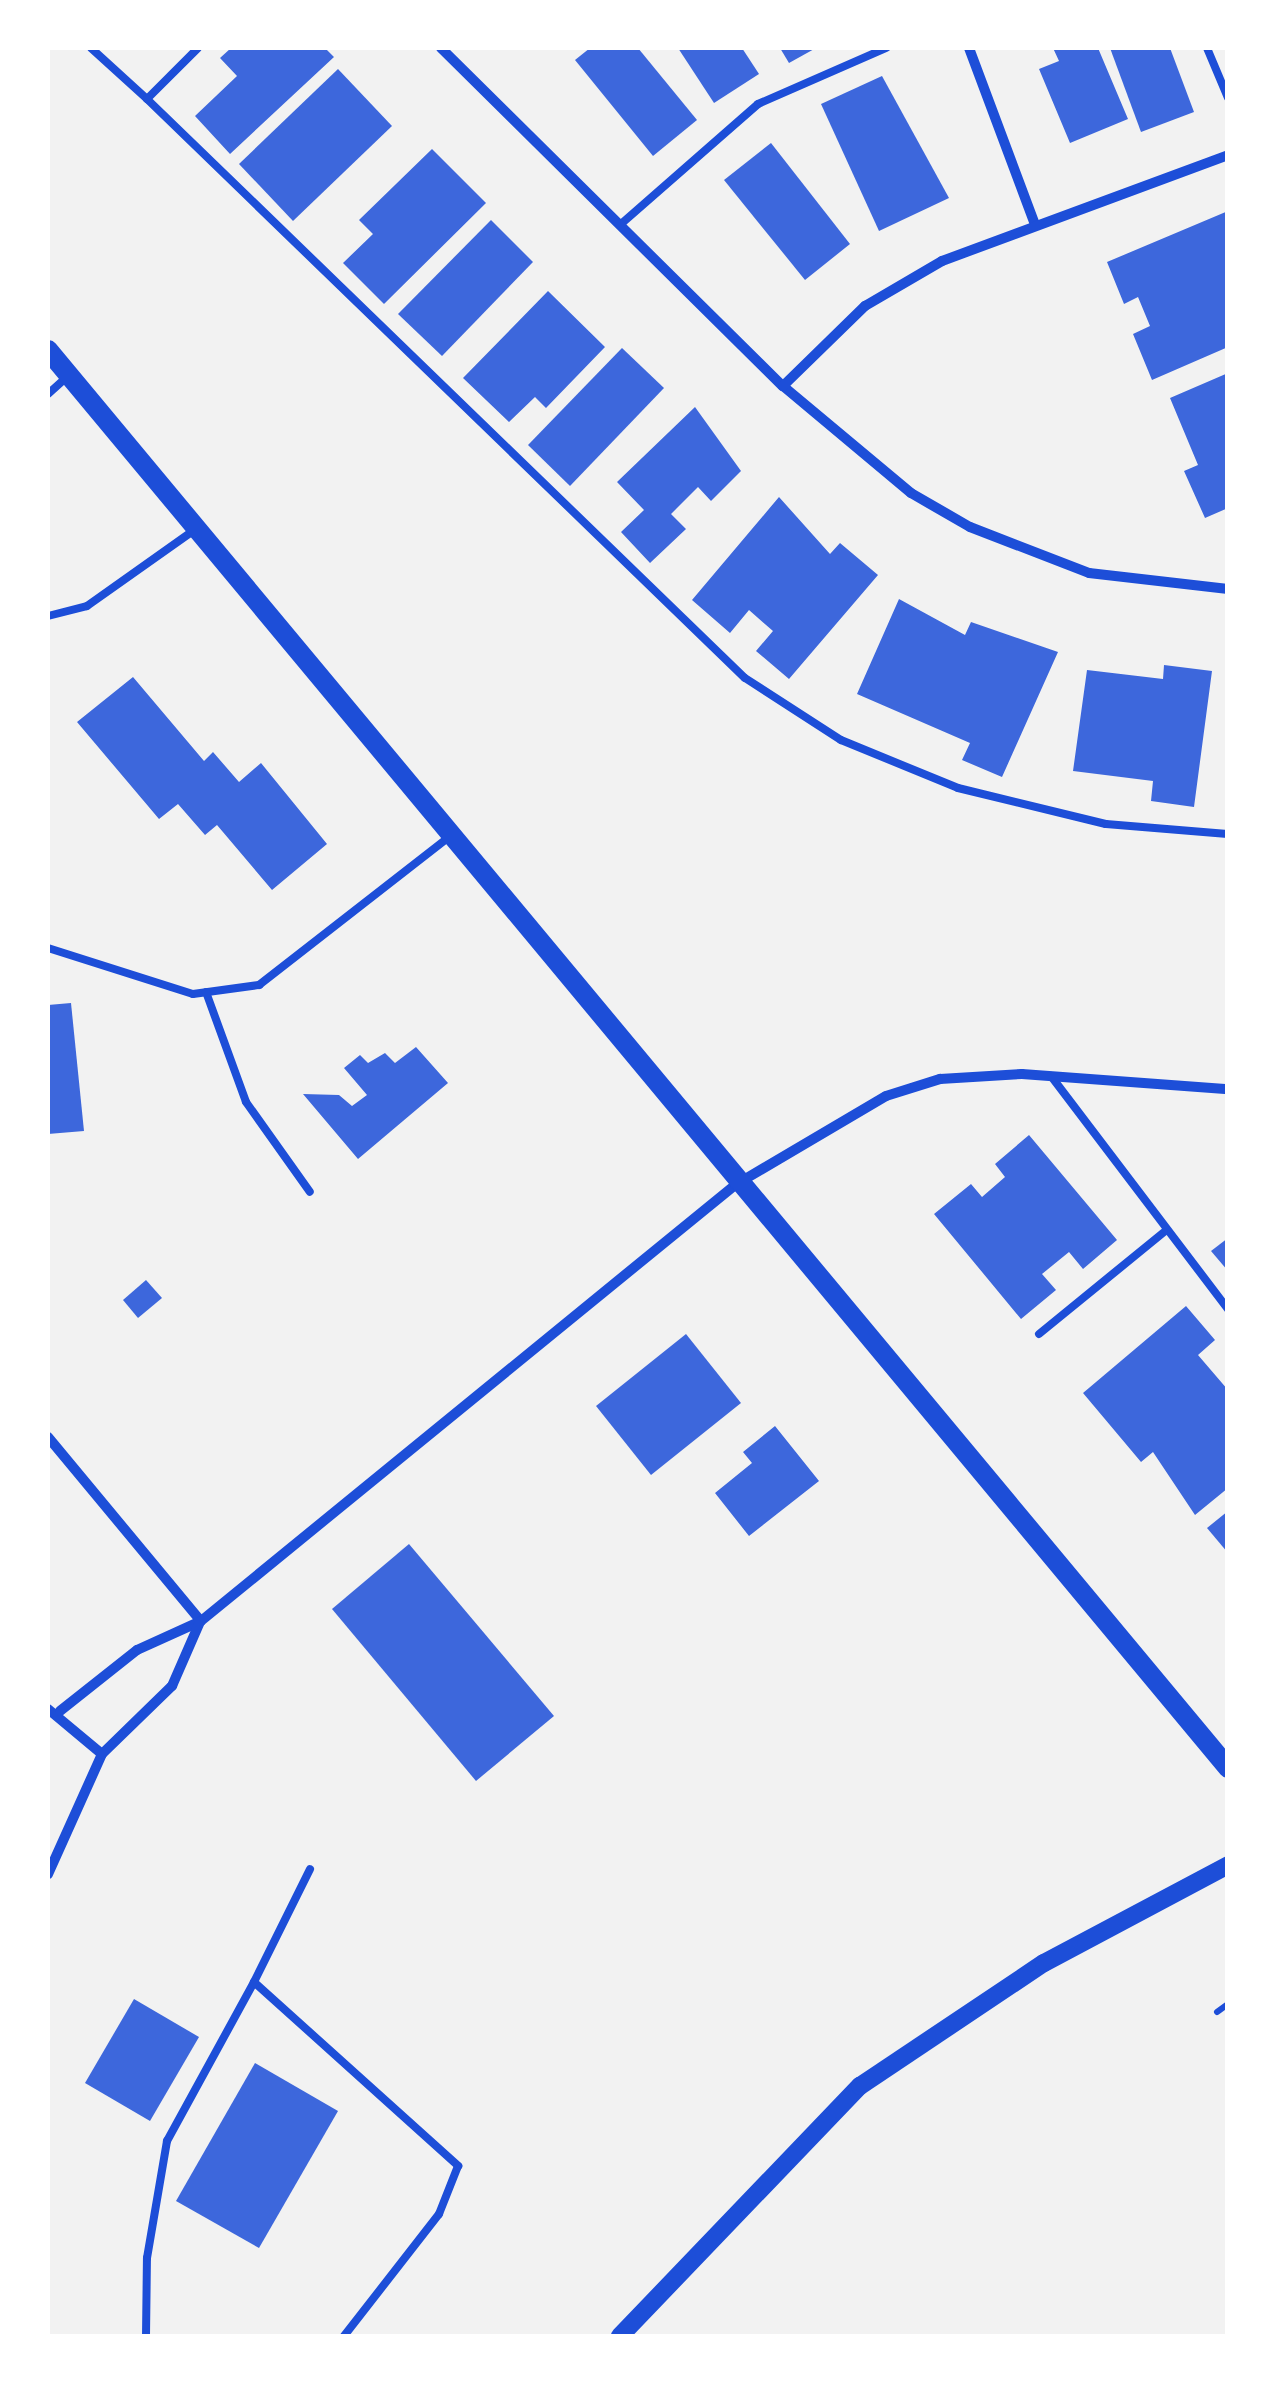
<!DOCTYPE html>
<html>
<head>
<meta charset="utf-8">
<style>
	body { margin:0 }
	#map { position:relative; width:1275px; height:2384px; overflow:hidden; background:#f2f2f2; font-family:"Golos Text",sans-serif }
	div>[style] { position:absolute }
	.building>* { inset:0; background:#3d67dc }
	.path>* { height:6px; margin:-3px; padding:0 3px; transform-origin:3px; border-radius:3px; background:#1d4ed8 }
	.service>* { height:8px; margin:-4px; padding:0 4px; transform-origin:4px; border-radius:4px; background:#1d4ed8 }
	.minor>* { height:10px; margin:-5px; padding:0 5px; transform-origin:5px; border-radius:5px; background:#1d4ed8 }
	.tertiary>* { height:18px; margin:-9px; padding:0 9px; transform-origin:9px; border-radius:9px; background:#1d4ed8 }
	.secondary>* { height:20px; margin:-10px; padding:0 10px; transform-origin:10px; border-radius:10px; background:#1d4ed8 }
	span { translate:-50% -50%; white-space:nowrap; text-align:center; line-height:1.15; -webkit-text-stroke:8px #fff; paint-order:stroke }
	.frame { position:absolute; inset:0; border:50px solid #fff; pointer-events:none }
</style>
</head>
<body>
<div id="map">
	<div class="building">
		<i style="clip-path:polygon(231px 48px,325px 48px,334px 57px,230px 154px,195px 116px,237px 76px,220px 58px)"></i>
		<i style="clip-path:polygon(590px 48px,638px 48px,697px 120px,653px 156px,575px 60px)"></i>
		<i style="clip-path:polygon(678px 48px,742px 48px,759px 74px,714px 103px)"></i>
		<i style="clip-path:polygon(780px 48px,816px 48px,789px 63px)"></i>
		<i style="clip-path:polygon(1053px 48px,1098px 48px,1128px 119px,1070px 143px,1039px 69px,1059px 61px)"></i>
		<i style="clip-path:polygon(1110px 48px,1170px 48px,1194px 112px,1141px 132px)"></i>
		<i style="clip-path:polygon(338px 69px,392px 126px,293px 221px,239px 164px)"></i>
		<i style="clip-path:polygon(882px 76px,949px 198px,879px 231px,821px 104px)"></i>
		<i style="clip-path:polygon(771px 143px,850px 244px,805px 280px,724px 180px)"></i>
		<i style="clip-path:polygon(432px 149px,486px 203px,384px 304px,343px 263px,373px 234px,359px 220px)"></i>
		<i style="clip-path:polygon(1228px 211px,1228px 347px,1152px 380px,1133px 334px,1150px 326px,1138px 297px,1124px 304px,1107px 262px)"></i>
		<i style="clip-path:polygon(491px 220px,533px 262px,442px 356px,398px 314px)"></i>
		<i style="clip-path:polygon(548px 291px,605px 347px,546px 408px,535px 397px,509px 422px,463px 378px)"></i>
		<i style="clip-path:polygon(622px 348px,664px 388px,570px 486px,528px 445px)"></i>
		<i style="clip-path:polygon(1228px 373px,1228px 508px,1205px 518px,1184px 471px,1198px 465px,1170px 398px)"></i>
		<i style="clip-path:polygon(695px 407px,741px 471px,711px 501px,698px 487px,671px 514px,686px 529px,650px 563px,621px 532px,644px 510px,617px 482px)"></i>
		<i style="clip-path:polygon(779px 497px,830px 554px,840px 543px,878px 575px,789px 679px,756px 651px,773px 631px,749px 610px,730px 633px,692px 600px)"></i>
		<i style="clip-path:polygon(899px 599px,965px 635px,971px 622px,1058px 652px,1002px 777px,962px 760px,970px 743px,857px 694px)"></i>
		<i style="clip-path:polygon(1164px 665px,1212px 671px,1194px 807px,1151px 801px,1153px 781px,1073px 771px,1087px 670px,1163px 679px)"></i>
		<i style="clip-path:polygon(133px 677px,204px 761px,213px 752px,239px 782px,261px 763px,327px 844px,272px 890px,217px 825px,205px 835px,178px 804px,159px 819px,77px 722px)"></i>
		<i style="clip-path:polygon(71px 1003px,84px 1131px,48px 1134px,48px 1005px)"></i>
		<i style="clip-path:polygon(416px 1047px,448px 1083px,358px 1159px,303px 1094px,339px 1095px,352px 1106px,367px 1095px,344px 1068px,360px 1055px,368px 1063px,385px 1053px,395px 1063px)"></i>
		<i style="clip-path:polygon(1029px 1135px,1117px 1240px,1083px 1269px,1069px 1252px,1042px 1274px,1056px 1290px,1021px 1319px,934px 1214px,971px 1184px,982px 1197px,1005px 1177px,995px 1164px)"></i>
		<i style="clip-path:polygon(1228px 1238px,1228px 1271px,1211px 1251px)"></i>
		<i style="clip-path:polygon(146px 1280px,162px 1298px,138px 1318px,123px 1300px)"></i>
		<i style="clip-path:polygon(1186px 1306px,1215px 1340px,1198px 1355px,1228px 1390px,1228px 1488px,1195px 1515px,1153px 1452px,1141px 1462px,1083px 1393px)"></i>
		<i style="clip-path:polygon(686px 1334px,741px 1403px,651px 1475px,596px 1406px)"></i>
		<i style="clip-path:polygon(775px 1426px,819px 1481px,749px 1536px,715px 1493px,752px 1463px,743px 1452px)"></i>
		<i style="clip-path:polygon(1228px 1511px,1228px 1553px,1207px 1528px)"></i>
		<i style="clip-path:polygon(409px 1544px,554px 1716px,476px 1781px,332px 1609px)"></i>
		<i style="clip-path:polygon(134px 1999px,199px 2037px,150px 2121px,85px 2083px)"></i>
		<i style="clip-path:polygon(255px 2063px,338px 2111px,259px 2248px,176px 2201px)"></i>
	</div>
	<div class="path">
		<i style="left:1217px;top:2012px;width:14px;rotate:-36deg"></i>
	</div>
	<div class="service">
		<i style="left:91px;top:48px;width:76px;rotate:42.3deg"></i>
		<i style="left:147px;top:99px;width:72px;rotate:-45deg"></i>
		<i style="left:1207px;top:48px;width:54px;rotate:67.2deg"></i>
		<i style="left:147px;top:99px;width:832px;rotate:44.08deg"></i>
		<i style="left:745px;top:678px;width:114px;rotate:32.9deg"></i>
		<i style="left:841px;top:740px;width:126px;rotate:22.3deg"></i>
		<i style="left:958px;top:788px;width:152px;rotate:13.7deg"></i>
		<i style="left:1106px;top:824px;width:122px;rotate:4.7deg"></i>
		<i style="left:621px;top:224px;width:182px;rotate:-41.2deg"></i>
		<i style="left:758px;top:104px;width:140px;rotate:-23.6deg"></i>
		<i style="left:48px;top:394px;width:28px;rotate:-42deg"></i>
		<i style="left:48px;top:616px;width:40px;rotate:-14.4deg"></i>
		<i style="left:87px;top:606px;width:130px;rotate:-35.3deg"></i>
		<i style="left:48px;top:948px;width:152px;rotate:17.6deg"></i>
		<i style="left:193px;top:994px;width:67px;rotate:-7.8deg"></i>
		<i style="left:259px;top:985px;width:241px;rotate:-37.9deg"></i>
		<i style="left:206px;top:992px;width:117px;rotate:70deg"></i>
		<i style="left:246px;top:1102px;width:110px;rotate:54.6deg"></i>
		<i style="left:1051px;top:1076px;width:293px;rotate:52.8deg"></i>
		<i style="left:1039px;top:1334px;width:161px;rotate:-39.2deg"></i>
		<i style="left:254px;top:1982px;width:126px;rotate:-63.6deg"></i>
		<i style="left:146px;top:2336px;width:78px;rotate:-89.3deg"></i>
		<i style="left:147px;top:2258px;width:119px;rotate:-80.3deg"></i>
		<i style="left:167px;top:2141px;width:181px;rotate:-61.3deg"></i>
		<i style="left:254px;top:1982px;width:275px;rotate:42deg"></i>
		<i style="left:458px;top:2166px;width:52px;rotate:111.6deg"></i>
		<i style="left:439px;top:2214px;width:155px;rotate:127.9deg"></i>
	</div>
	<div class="minor">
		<i style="left:441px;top:48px;width:481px;rotate:44.7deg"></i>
		<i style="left:783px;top:386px;width:167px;rotate:39.9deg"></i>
		<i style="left:911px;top:493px;width:68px;rotate:30deg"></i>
		<i style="left:970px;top:527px;width:128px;rotate:21.1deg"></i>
		<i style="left:1089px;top:573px;width:140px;rotate:6.6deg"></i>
		<i style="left:969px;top:48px;width:186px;rotate:69.5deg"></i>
		<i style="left:783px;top:386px;width:115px;rotate:-44.3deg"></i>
		<i style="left:865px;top:306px;width:89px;rotate:-30.3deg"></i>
		<i style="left:942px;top:261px;width:305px;rotate:-20.3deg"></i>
		<i style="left:48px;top:1437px;width:239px;rotate:50.3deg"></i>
		<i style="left:48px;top:1709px;width:70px;rotate:39.8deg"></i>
		<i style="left:102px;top:1754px;width:132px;rotate:114.2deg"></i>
		<i style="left:60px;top:1711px;width:98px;rotate:-38.4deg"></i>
		<i style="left:137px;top:1650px;width:70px;rotate:-24.4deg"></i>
		<i style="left:201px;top:1621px;width:689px;rotate:-39.23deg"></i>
		<i style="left:735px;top:1185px;width:175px;rotate:-30.5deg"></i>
		<i style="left:886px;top:1096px;width:57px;rotate:-17.5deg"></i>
		<i style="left:940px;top:1079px;width:82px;rotate:-3.5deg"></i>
		<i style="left:1022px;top:1074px;width:207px;rotate:4.2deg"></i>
		<i style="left:102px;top:1754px;width:98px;rotate:-44.2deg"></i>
		<i style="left:172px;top:1686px;width:70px;rotate:-66.4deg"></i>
	</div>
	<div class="tertiary">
		<i style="left:620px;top:2336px;width:347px;rotate:-46.2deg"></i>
		<i style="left:860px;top:2086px;width:221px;rotate:-33.8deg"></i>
		<i style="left:1044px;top:1963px;width:208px;rotate:-28deg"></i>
	</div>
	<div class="secondary">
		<i style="left:48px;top:350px;width:1845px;rotate:50.23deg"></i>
	</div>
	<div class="frame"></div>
</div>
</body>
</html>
